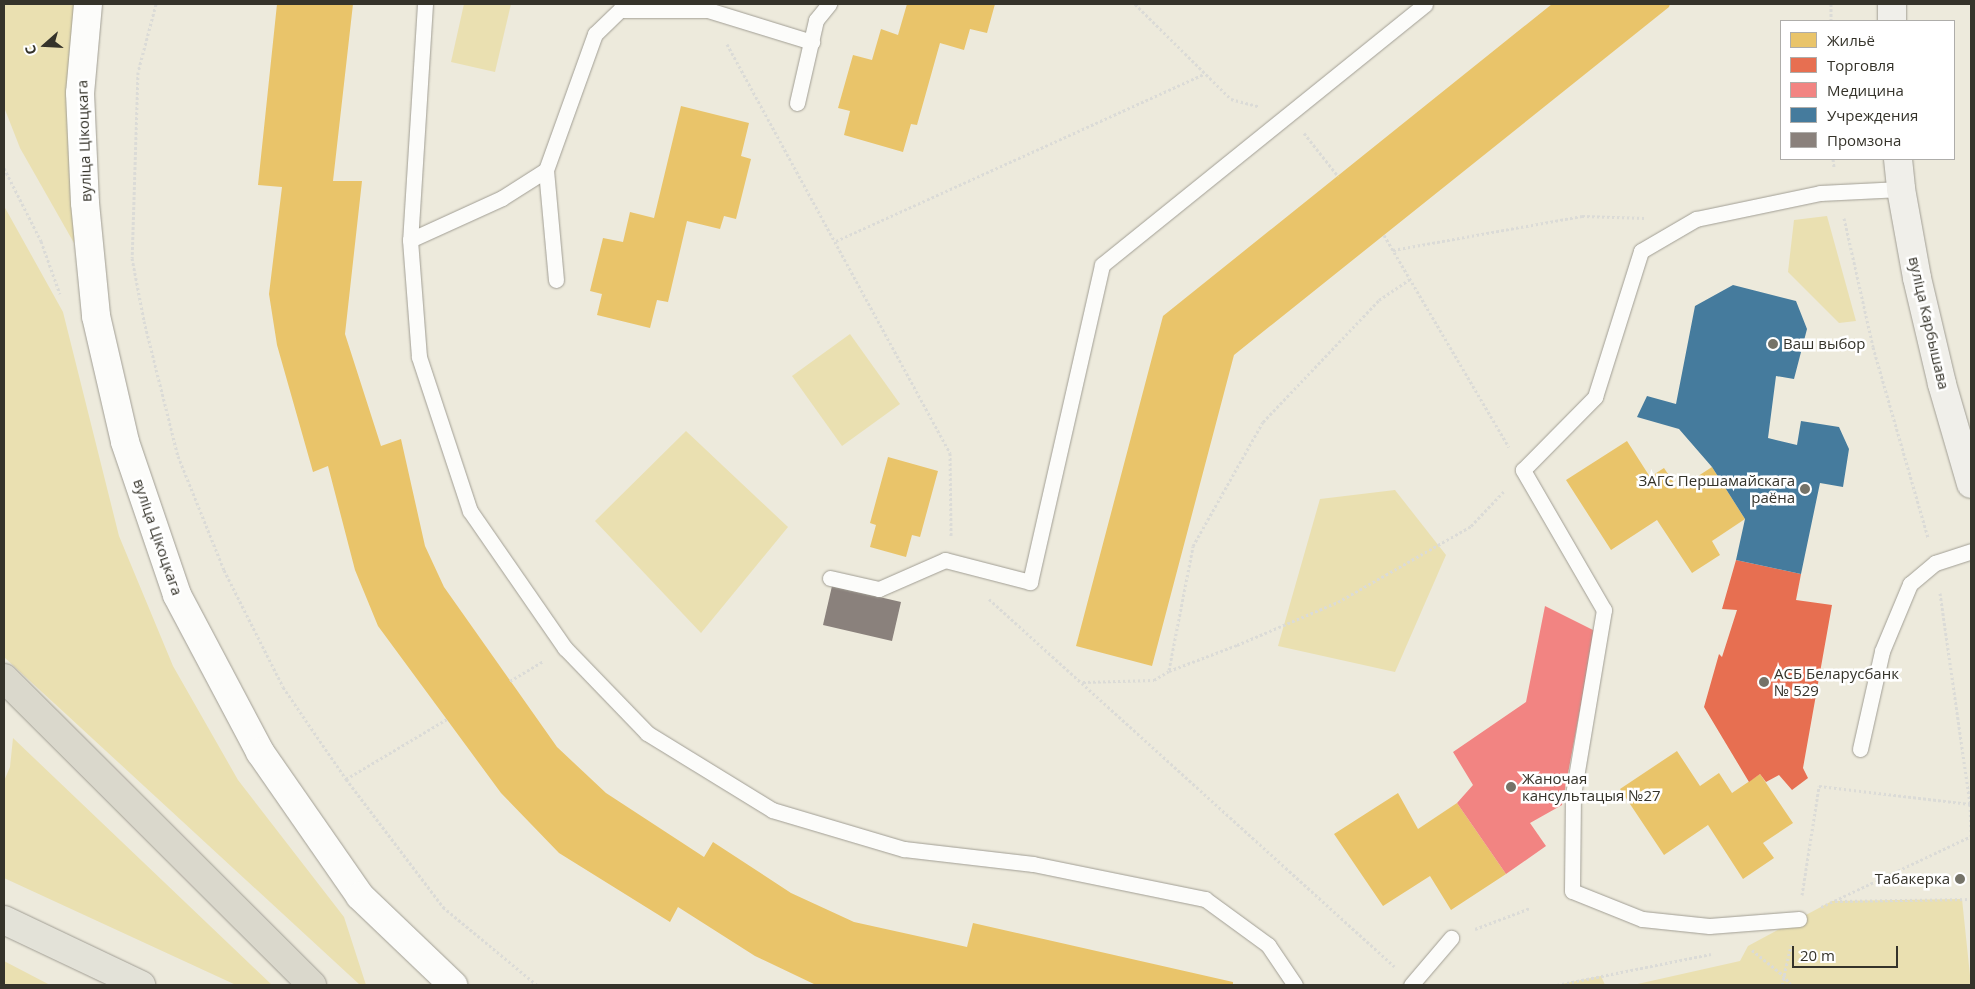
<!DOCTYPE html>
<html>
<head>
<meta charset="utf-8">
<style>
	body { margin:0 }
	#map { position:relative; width:1975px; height:989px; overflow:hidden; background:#edeadc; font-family:"Open Sans",sans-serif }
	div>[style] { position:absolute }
	.green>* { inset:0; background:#eae0b1 }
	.homes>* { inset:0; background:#e9c46a }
	.shops>* { inset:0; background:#e76f51 }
	.health>* { inset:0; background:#f28482 }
	.public>* { inset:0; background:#457b9d }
	.industry>* { inset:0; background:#8a817c }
	.path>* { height:3px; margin-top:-1.5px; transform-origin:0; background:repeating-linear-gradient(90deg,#dbdbd7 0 2.5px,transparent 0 5px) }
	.roads { filter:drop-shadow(0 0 1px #a19e94) drop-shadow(0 0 1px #a19e94) }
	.service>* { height:15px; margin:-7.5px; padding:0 7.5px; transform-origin:7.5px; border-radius:7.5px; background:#fcfcfa }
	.minor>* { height:28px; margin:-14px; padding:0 14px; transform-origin:14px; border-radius:14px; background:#fcfcfa }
	.secondary>* { height:28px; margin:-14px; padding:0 14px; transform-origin:14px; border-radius:14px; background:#f0efea }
	.primary>* { height:28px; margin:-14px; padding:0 14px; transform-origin:14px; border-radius:14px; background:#e3e2d8 }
	.trunk>* { height:28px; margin:-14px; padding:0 14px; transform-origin:14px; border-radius:14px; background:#dad8cc }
	.dots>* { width:14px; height:14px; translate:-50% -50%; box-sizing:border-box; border:2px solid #fff; border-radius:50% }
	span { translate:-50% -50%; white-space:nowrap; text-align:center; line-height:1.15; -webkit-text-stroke:5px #fff; paint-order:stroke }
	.street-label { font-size:15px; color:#35332a }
	.poi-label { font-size:15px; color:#35332a }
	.left { translate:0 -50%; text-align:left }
	.right { translate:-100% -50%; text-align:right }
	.frame { position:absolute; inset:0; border:5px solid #35332a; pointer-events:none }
	.legend { position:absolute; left:1780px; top:20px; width:175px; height:140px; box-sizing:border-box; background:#fff; border:1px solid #aeadaa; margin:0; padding:6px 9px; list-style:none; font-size:15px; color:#35332a }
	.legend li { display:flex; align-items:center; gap:10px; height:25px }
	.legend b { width:25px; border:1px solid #aeadaa }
	.north { position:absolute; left:20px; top:20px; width:50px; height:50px; -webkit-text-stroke:4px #fff; paint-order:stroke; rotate:251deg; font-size:14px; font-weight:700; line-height:20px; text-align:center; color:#35332a }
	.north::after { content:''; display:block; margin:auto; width:18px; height:22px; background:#35332a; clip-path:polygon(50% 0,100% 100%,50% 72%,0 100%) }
	.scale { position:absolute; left:1792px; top:946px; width:106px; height:22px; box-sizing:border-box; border:2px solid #35332a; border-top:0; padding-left:6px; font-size:15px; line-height:18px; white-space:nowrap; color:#35332a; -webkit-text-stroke:4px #fff; paint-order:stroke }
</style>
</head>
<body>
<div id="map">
	<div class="green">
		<i style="clip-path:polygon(4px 4px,77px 4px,74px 243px,20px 148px,4px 107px)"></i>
		<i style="clip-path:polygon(464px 4px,511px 4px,495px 72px,451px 62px)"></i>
		<i style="clip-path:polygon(4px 206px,63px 312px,119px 536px,173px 666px,238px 780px,344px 917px,366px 985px,360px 985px,4px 657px)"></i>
		<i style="clip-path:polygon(1827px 216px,1856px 321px,1839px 323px,1788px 272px,1794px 220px)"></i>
		<i style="clip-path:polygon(850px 334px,900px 404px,842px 446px,792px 376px)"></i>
		<i style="clip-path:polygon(686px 431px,788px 527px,701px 633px,595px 521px)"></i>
		<i style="clip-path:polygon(1395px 490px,1446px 555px,1395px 672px,1278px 646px,1320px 499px)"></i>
		<i style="clip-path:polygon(13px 738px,272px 985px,236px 985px,4px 878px,4px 781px,10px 767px)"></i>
		<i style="clip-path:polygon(1962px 899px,1971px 985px,1633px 985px,1740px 961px,1748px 946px,1832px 901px)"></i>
		<i style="clip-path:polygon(4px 961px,50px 985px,4px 985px)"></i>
		<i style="clip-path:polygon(1601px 976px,1605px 985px,1557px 985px)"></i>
	</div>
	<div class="homes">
		<i style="clip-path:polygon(277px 4px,353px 4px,333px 181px,362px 181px,345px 334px,381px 446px,401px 439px,425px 546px,444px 587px,557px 747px,606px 793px,704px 857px,713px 842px,791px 893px,854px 922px,967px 947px,973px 923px,1233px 982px,1233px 985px,816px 985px,755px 956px,678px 907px,670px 922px,559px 853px,501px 793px,378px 626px,355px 570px,328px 466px,313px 472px,277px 345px,269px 294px,282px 187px,258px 185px)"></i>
		<i style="clip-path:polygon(907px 4px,995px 4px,987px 33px,970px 29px,964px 50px,940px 43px,917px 125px,911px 124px,903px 152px,844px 135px,850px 111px,838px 108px,853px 55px,872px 60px,881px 29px,898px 35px)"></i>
		<i style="clip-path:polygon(1552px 4px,1670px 4px,1669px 7px,1234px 355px,1152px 666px,1076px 646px,1163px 316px)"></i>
		<i style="clip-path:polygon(681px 106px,749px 123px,741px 156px,751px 159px,736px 219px,724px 216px,720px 229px,687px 221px,668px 302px,657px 300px,650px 328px,597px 315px,602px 294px,590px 291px,603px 238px,623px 242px,630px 212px,654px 218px)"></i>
		<i style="clip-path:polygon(1627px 441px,1650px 477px,1664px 468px,1678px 489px,1712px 467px,1745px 519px,1712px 541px,1720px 555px,1692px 573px,1657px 520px,1611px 550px,1566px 480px)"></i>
		<i style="clip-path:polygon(888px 457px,938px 471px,920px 537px,912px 535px,906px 557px,870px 547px,876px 525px,870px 523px)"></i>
		<i style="clip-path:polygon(1677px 751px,1700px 786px,1719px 773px,1732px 793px,1760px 774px,1793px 823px,1763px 843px,1774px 858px,1743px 879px,1708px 825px,1664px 855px,1620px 789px)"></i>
		<i style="clip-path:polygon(1398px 793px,1418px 829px,1457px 803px,1506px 874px,1451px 910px,1430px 876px,1383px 906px,1334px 834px)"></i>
	</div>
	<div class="shops">
		<i style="clip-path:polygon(1736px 560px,1801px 574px,1796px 600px,1832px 605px,1803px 768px,1808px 778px,1792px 790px,1779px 775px,1766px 782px,1760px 774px,1749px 782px,1704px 707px,1719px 654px,1722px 657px,1737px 610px,1722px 609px)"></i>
	</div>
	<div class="health">
		<i style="clip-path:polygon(1545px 606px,1595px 631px,1562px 805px,1530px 823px,1546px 846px,1506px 874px,1457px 803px,1473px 785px,1453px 752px,1526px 702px)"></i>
	</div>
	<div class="public">
		<i style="clip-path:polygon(1733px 285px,1796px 301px,1807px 329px,1794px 379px,1776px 376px,1768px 438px,1797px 445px,1801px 421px,1839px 427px,1849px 449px,1843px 487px,1820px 483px,1801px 574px,1736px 560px,1745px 519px,1712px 467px,1679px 429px,1637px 417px,1647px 396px,1676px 404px,1695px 306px)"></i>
	</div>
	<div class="industry">
		<i style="clip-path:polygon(832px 586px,901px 602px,892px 641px,823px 625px)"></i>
	</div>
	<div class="path">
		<i style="left:156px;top:4px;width:70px;rotate:104.8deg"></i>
		<i style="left:138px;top:72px;width:186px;rotate:91.8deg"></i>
		<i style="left:132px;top:258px;width:64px;rotate:79.2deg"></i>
		<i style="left:144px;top:321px;width:139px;rotate:75.9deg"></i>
		<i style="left:178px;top:456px;width:123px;rotate:68deg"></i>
		<i style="left:224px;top:570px;width:131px;rotate:63.2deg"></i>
		<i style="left:283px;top:687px;width:112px;rotate:55.6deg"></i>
		<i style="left:346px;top:779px;width:161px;rotate:52.8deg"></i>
		<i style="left:443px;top:907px;width:122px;rotate:39.7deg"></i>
		<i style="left:1135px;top:4px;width:135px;rotate:44.7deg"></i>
		<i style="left:1231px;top:99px;width:28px;rotate:15deg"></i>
		<i style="left:1831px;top:4px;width:17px;rotate:90deg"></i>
		<i style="left:727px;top:44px;width:466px;rotate:61.4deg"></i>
		<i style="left:950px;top:453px;width:83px;rotate:89.3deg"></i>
		<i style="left:1304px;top:133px;width:55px;rotate:51.7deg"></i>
		<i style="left:1833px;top:159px;width:8px;rotate:83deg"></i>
		<i style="left:4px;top:168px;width:82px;rotate:63.1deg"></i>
		<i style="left:41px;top:241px;width:56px;rotate:70.3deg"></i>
		<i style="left:1844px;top:218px;width:132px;rotate:77.3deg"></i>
		<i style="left:1873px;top:347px;width:199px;rotate:73.9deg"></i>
		<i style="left:1384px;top:235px;width:246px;rotate:59.5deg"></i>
		<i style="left:836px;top:241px;width:405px;rotate:-24.4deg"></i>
		<i style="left:1393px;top:250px;width:192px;rotate:-10.2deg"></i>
		<i style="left:1582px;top:216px;width:63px;rotate:1.8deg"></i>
		<i style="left:1940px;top:593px;width:213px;rotate:81.9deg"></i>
		<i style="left:1970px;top:804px;width:33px;rotate:88deg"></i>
		<i style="left:989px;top:599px;width:547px;rotate:42.18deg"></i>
		<i style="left:1169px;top:670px;width:126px;rotate:-79deg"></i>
		<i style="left:1193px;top:546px;width:142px;rotate:-60.6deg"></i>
		<i style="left:1263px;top:422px;width:168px;rotate:-46.4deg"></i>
		<i style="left:1379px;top:300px;width:37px;rotate:-34deg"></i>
		<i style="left:510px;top:681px;width:39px;rotate:-31deg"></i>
		<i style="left:1083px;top:682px;width:71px;rotate:-1.6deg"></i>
		<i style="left:1154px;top:680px;width:17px;rotate:-31deg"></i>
		<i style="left:1169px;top:671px;width:73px;rotate:-20.9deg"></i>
		<i style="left:1237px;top:645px;width:110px;rotate:-23.1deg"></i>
		<i style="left:1338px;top:602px;width:153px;rotate:-29.7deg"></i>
		<i style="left:1471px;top:526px;width:50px;rotate:-46.6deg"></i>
		<i style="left:346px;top:779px;width:117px;rotate:-30.7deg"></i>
		<i style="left:1802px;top:895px;width:110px;rotate:-81.1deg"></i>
		<i style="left:1819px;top:786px;width:152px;rotate:6.8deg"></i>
		<i style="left:1835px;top:901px;width:136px;rotate:-0.8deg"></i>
		<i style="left:1821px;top:907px;width:166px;rotate:-25.3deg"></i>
		<i style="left:1475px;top:929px;width:59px;rotate:-20.9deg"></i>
		<i style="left:1752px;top:950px;width:40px;rotate:39deg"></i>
		<i style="left:1783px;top:975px;width:13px;rotate:51deg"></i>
		<i style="left:1557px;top:985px;width:157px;rotate:-11.4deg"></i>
		<i style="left:1782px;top:985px;width:41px;rotate:-77.3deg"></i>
	</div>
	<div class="roads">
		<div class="service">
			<i style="left:425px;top:4px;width:236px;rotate:93.6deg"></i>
			<i style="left:410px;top:240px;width:117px;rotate:85.6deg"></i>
			<i style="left:419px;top:357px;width:162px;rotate:71.7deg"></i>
			<i style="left:470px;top:511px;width:167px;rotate:55.3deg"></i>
			<i style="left:565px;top:648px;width:118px;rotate:46deg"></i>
			<i style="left:647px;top:733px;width:147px;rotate:31.6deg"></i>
			<i style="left:772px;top:810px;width:138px;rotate:16.5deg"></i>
			<i style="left:904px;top:849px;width:130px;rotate:6.6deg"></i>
			<i style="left:1033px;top:864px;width:176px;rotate:11.5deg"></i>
			<i style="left:1205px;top:899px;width:78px;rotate:36.1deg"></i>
			<i style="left:1268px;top:945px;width:48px;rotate:56deg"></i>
			<i style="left:797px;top:103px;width:85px;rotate:-77.1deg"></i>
			<i style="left:816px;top:20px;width:21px;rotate:-51deg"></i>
			<i style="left:410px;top:240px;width:101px;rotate:-24.5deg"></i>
			<i style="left:502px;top:198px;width:52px;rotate:-32.5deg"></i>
			<i style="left:556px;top:280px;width:110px;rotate:-95.2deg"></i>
			<i style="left:546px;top:170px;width:145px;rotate:-70.2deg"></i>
			<i style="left:595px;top:34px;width:35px;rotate:-44deg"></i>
			<i style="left:620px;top:10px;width:88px"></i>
			<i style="left:708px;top:10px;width:109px;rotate:17.1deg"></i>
			<i style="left:830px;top:578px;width:50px;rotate:12.7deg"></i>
			<i style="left:879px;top:589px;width:72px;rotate:-23.7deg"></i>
			<i style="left:945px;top:560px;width:88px;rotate:14.5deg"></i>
			<i style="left:1030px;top:582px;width:325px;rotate:-77.2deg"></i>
			<i style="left:1102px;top:265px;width:415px;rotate:-38.9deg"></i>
			<i style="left:1860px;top:749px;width:100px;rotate:-77.3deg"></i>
			<i style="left:1882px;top:651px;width:73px;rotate:-67.3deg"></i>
			<i style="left:1910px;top:584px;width:33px;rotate:-40deg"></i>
			<i style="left:1935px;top:563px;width:38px;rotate:-18deg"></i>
			<i style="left:1799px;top:919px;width:90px;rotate:175.6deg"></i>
			<i style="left:1709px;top:926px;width:67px;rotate:-174deg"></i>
			<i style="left:1642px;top:919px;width:75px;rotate:-158.2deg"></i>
			<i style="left:1572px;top:891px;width:96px;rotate:-89.4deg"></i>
			<i style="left:1573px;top:795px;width:188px;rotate:-80.5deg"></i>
			<i style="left:1604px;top:610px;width:162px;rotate:-120.1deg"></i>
			<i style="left:1523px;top:470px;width:103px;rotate:-45.4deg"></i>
			<i style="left:1595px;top:397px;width:153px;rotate:-72.5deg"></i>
			<i style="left:1641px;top:251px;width:64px;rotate:-30.2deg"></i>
			<i style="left:1696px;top:219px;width:127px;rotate:-11.8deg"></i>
			<i style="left:1820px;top:193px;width:81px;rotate:-2.8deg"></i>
			<i style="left:1411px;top:985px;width:62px;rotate:-49.6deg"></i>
		</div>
		<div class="minor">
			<i style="left:88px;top:4px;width:89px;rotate:95.1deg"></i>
			<i style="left:80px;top:93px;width:110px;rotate:87.4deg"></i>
			<i style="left:85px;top:203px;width:114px;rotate:84.4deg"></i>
			<i style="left:96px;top:316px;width:129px;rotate:77deg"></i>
			<i style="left:125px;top:442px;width:162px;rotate:71.2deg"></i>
			<i style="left:177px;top:595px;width:178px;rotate:62.1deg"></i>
			<i style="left:260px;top:752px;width:175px;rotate:55.2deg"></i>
			<i style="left:360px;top:896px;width:129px;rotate:43.7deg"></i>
		</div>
		<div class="secondary">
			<i style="left:1892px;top:4px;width:17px;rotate:90deg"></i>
			<i style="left:1898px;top:159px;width:30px;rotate:84deg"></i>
			<i style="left:1901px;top:189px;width:90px;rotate:79.8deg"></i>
			<i style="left:1917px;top:278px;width:109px;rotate:76.7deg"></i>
			<i style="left:1942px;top:384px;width:104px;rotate:73.8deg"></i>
		</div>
		<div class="primary">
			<i style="left:4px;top:920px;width:152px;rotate:25.4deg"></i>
		</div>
		<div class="trunk">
			<i style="left:4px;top:678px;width:435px;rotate:44.9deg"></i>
		</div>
	</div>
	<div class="dots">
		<i style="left:1773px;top:344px;background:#757368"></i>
		<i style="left:1805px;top:489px;background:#757368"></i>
		<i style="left:1764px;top:682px;background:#757368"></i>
		<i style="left:1511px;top:787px;background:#757368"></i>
		<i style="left:1960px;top:879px;background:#757368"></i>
	</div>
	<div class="street-label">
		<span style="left:84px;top:141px;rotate:-92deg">вуліца Цікоцкага</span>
		<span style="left:1929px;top:323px;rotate:77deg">вуліца Карбышава</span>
		<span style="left:158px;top:537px;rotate:71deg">вуліца Цікоцкага</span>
	</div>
	<div class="poi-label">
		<span class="left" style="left:1783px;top:344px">Ваш выбор</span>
		<span class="right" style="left:1795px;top:489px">ЗАГС Першамайскага<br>раёна</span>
		<span class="left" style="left:1774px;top:682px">АСБ Беларусбанк<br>№ 529</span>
		<span class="left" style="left:1522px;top:787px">Жаночая<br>кансультацыя №27</span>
		<span class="right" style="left:1950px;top:879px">Табакерка</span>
	</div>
	<div class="frame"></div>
	<ul class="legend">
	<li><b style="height:14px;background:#e9c46a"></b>Жильё</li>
	<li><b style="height:14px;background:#e76f51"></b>Торговля</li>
	<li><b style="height:14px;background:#f28482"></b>Медицина</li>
	<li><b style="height:14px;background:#457b9d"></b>Учреждения</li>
	<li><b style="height:14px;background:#8a817c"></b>Промзона</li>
	</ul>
	<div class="north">С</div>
	<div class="scale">20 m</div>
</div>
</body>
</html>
